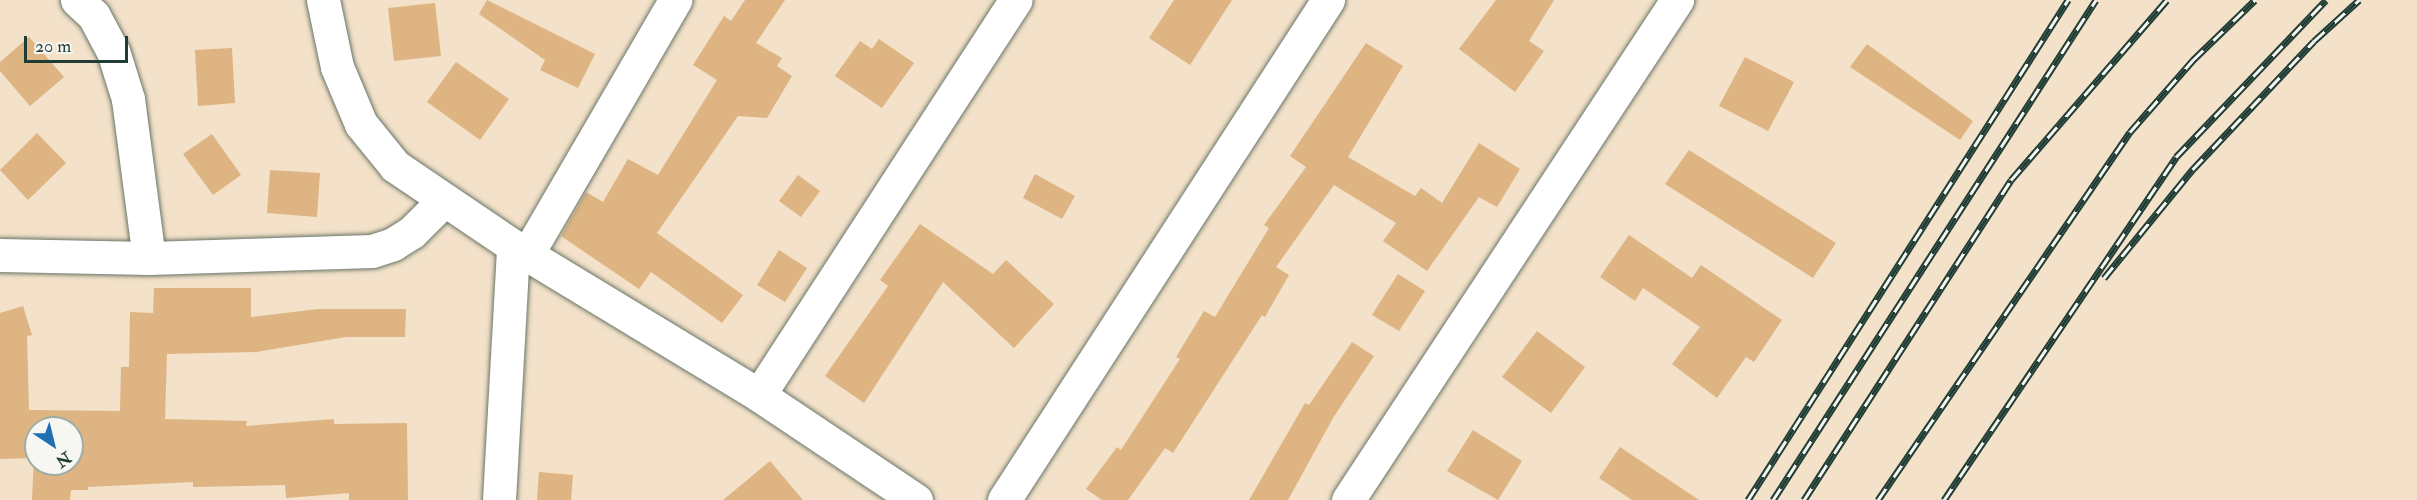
<!DOCTYPE html>
<html>
<head>
<meta charset="utf-8">
<style>
	body { margin:0 }
	#map { position:relative; width:2417px; height:500px; overflow:hidden; background:#f3e1c9; font-family:"IM FELL Double Pica",serif }
	div>[style] { position:absolute }
	.building>* { inset:0; background:#ddb482 }
	.roads { filter:drop-shadow(0 0 2px #697668) drop-shadow(0 0 2px #697668) }
	.minor>* { height:33px; margin:-16.5px; padding:0 16.5px; transform-origin:16.5px; border-radius:16.5px; background:#fff }
	.rail>* { height:7px; margin-top:-3.5px; transform-origin:0; background:repeating-linear-gradient(90deg,#f6f6f2 0 14px,#1f3d34 0 28px); box-sizing:border-box; border-block:2px solid #1f3d34 }
	span { translate:-50% -50%; white-space:nowrap; text-align:center; line-height:1.15; -webkit-text-stroke:5px #f6f6f2; paint-order:stroke }
	.north { position:absolute; left:24px; top:416px; width:60px; height:60px; box-sizing:border-box; background:#f6f6f2; border:2px solid #a0aca6; border-radius:50%; rotate:145deg; font-size:16px; font-weight:700; line-height:24px; text-align:center; color:#1f3d34 }
	.north::after { content:''; display:block; margin:auto; width:21px; height:27px; background:#1f6fb2; clip-path:polygon(50% 0,100% 100%,50% 72%,0 100%) }
	.scale { position:absolute; left:24px; top:36px; width:104px; height:27px; box-sizing:border-box; border:3px solid #1f3d34; border-top:0; padding-left:8px; font-size:18px; line-height:21px; white-space:nowrap; color:#1f3d34; -webkit-text-stroke:4px #f6f6f2; paint-order:stroke }
</style>
</head>
<body>
<div id="map">
	<div class="building">
		<i style="clip-path:polygon(487px 0,595px 54px,578px 88px,540px 70px,545px 60px,479px 14px)"></i>
		<i style="clip-path:polygon(745px 0,785px 0,756px 43px,782px 58px,777px 66px,792px 76px,767px 118px,738px 116px,657px 233px,743px 295px,722px 323px,651px 272px,639px 289px,561px 236px,586px 192px,603px 202px,628px 159px,658px 175px,717px 80px,693px 65px,724px 16px,731px 21px)"></i>
		<i style="clip-path:polygon(1174px 0,1232px 0,1190px 65px,1149px 38px)"></i>
		<i style="clip-path:polygon(1496px 0,1554px 0,1529px 41px,1544px 51px,1515px 92px,1459px 49px)"></i>
		<i style="clip-path:polygon(435px 3px,441px 56px,394px 61px,388px 8px)"></i>
		<i style="clip-path:polygon(29px 37px,64px 77px,30px 106px,0 71px,0 62px)"></i>
		<i style="clip-path:polygon(879px 39px,914px 63px,882px 108px,835px 76px,860px 41px,872px 49px)"></i>
		<i style="clip-path:polygon(1366px 43px,1403px 66px,1348px 157px,1415px 196px,1421px 188px,1442px 203px,1479px 143px,1520px 169px,1497px 207px,1479px 197px,1427px 271px,1383px 241px,1396px 223px,1334px 185px,1276px 267px,1289px 275px,1265px 317px,1262px 315px,1173px 453px,1165px 448px,1128px 500px,1102px 500px,1086px 489px,1117px 447px,1121px 450px,1180px 359px,1176px 357px,1204px 311px,1215px 317px,1269px 228px,1264px 225px,1306px 167px,1290px 156px)"></i>
		<i style="clip-path:polygon(1867px 44px,1973px 121px,1960px 140px,1850px 67px)"></i>
		<i style="clip-path:polygon(232px 48px,235px 103px,198px 106px,195px 50px)"></i>
		<i style="clip-path:polygon(1745px 57px,1794px 82px,1768px 131px,1719px 106px)"></i>
		<i style="clip-path:polygon(456px 62px,509px 99px,480px 140px,427px 102px)"></i>
		<i style="clip-path:polygon(37px 133px,66px 163px,28px 200px,0 170px)"></i>
		<i style="clip-path:polygon(212px 134px,241px 175px,213px 195px,183px 154px)"></i>
		<i style="clip-path:polygon(1689px 150px,1836px 243px,1813px 278px,1665px 184px)"></i>
		<i style="clip-path:polygon(270px 170px,320px 173px,317px 217px,267px 213px)"></i>
		<i style="clip-path:polygon(1035px 174px,1075px 196px,1062px 219px,1023px 198px)"></i>
		<i style="clip-path:polygon(798px 175px,820px 191px,801px 217px,779px 201px)"></i>
		<i style="clip-path:polygon(920px 224px,993px 274px,1006px 260px,1054px 304px,1014px 348px,943px 282px,864px 403px,825px 376px,888px 286px,880px 280px)"></i>
		<i style="clip-path:polygon(1629px 235px,1692px 278px,1701px 265px,1782px 320px,1754px 362px,1746px 357px,1717px 398px,1672px 364px,1700px 327px,1643px 288px,1635px 301px,1600px 277px)"></i>
		<i style="clip-path:polygon(779px 250px,807px 268px,785px 302px,757px 285px)"></i>
		<i style="clip-path:polygon(1398px 274px,1425px 291px,1399px 331px,1372px 315px)"></i>
		<i style="clip-path:polygon(evenodd,154px 288px,251px 288px,251px 317px,318px 309px,406px 309px,405px 337px,346px 337px,256px 352px,167px 354px,165px 419px,247px 421px,246px 426px,334px 419px,334px 424px,407px 423px,408px 500px,349px 500px,349px 493px,286px 498px,285px 485px,193px 487px,193px 482px,88px 487px,88px 490px,71px 490px,70px 500px,32px 500px,34px 458px,0 459px,0 313px,23px 306px,32px 335px,27px 336px,29px 410px,120px 411px,121px 367px,129px 367px,130px 312px,153px 313px,154px 288px,36px 428px,72px 428px,72px 464px,36px 464px,36px 428px)"></i>
		<i style="clip-path:polygon(1537px 331px,1585px 367px,1551px 413px,1502px 377px)"></i>
		<i style="clip-path:polygon(1352px 342px,1374px 356px,1333px 418px,1288px 500px,1249px 500px,1305px 403px,1309px 405px)"></i>
		<i style="clip-path:polygon(1473px 430px,1522px 461px,1498px 500px,1447px 471px)"></i>
		<i style="clip-path:polygon(1620px 447px,1699px 500px,1632px 500px,1599px 478px)"></i>
		<i style="clip-path:polygon(770px 461px,803px 500px,723px 500px)"></i>
		<i style="clip-path:polygon(539px 472px,573px 475px,571px 500px,537px 500px)"></i>
	</div>
	<div class="roads">
		<div class="minor">
			<i style="left:77px;top:0;width:23px;rotate:43deg"></i>
			<i style="left:94px;top:16px;width:40px;rotate:62deg"></i>
			<i style="left:113px;top:51px;width:50px;rotate:72.6deg"></i>
			<i style="left:128px;top:99px;width:160px;rotate:82.5deg"></i>
			<i style="left:323px;top:0;width:68px;rotate:78.2deg"></i>
			<i style="left:337px;top:67px;width:62px;rotate:67.2deg"></i>
			<i style="left:361px;top:124px;width:54px;rotate:51deg"></i>
			<i style="left:395px;top:166px;width:143px;rotate:34.1deg"></i>
			<i style="left:513px;top:246px;width:288px;rotate:31.2deg"></i>
			<i style="left:759px;top:395px;width:189px;rotate:33.8deg"></i>
			<i style="left:528px;top:253px;width:293px;rotate:-59.8deg"></i>
			<i style="left:0;top:255px;width:149px;rotate:1.2deg"></i>
			<i style="left:149px;top:258px;width:223px;rotate:-1.8deg"></i>
			<i style="left:372px;top:251px;width:22px;rotate:-18deg"></i>
			<i style="left:393px;top:244px;width:22px;rotate:-32deg"></i>
			<i style="left:412px;top:232px;width:44px;rotate:-45deg"></i>
			<i style="left:759px;top:395px;width:471px;rotate:-57deg"></i>
			<i style="left:499px;top:500px;width:254px;rotate:-86.8deg"></i>
			<i style="left:1004px;top:500px;width:596px;rotate:-57.06deg"></i>
			<i style="left:1348px;top:500px;width:599px;rotate:-56.66deg"></i>
		</div>
	</div>
	<div class="rail">
		<i style="left:2104px;top:278px;width:141px;rotate:-50.8deg"></i>
		<i style="left:2193px;top:169px;width:176px;rotate:-46.6deg"></i>
		<i style="left:2314px;top:41px;width:61px;rotate:-42.3deg"></i>
		<i style="left:1748px;top:500px;width:594px;rotate:-57.38deg"></i>
		<i style="left:1773px;top:500px;width:595px;rotate:-57.14deg"></i>
		<i style="left:1804px;top:500px;width:381px;rotate:-57.1deg"></i>
		<i style="left:2011px;top:180px;width:238px;rotate:-49.1deg"></i>
		<i style="left:1878px;top:500px;width:446px;rotate:-55.6deg"></i>
		<i style="left:2130px;top:132px;width:96px;rotate:-48.8deg"></i>
		<i style="left:2193px;top:60px;width:86px;rotate:-44.1deg"></i>
		<i style="left:1944px;top:500px;width:414px;rotate:-55.9deg"></i>
		<i style="left:2176px;top:157px;width:217px;rotate:-46.3deg"></i>
	</div>
	<div class="north">N</div>
	<div class="scale">20 m</div>
</div>
</body>
</html>
